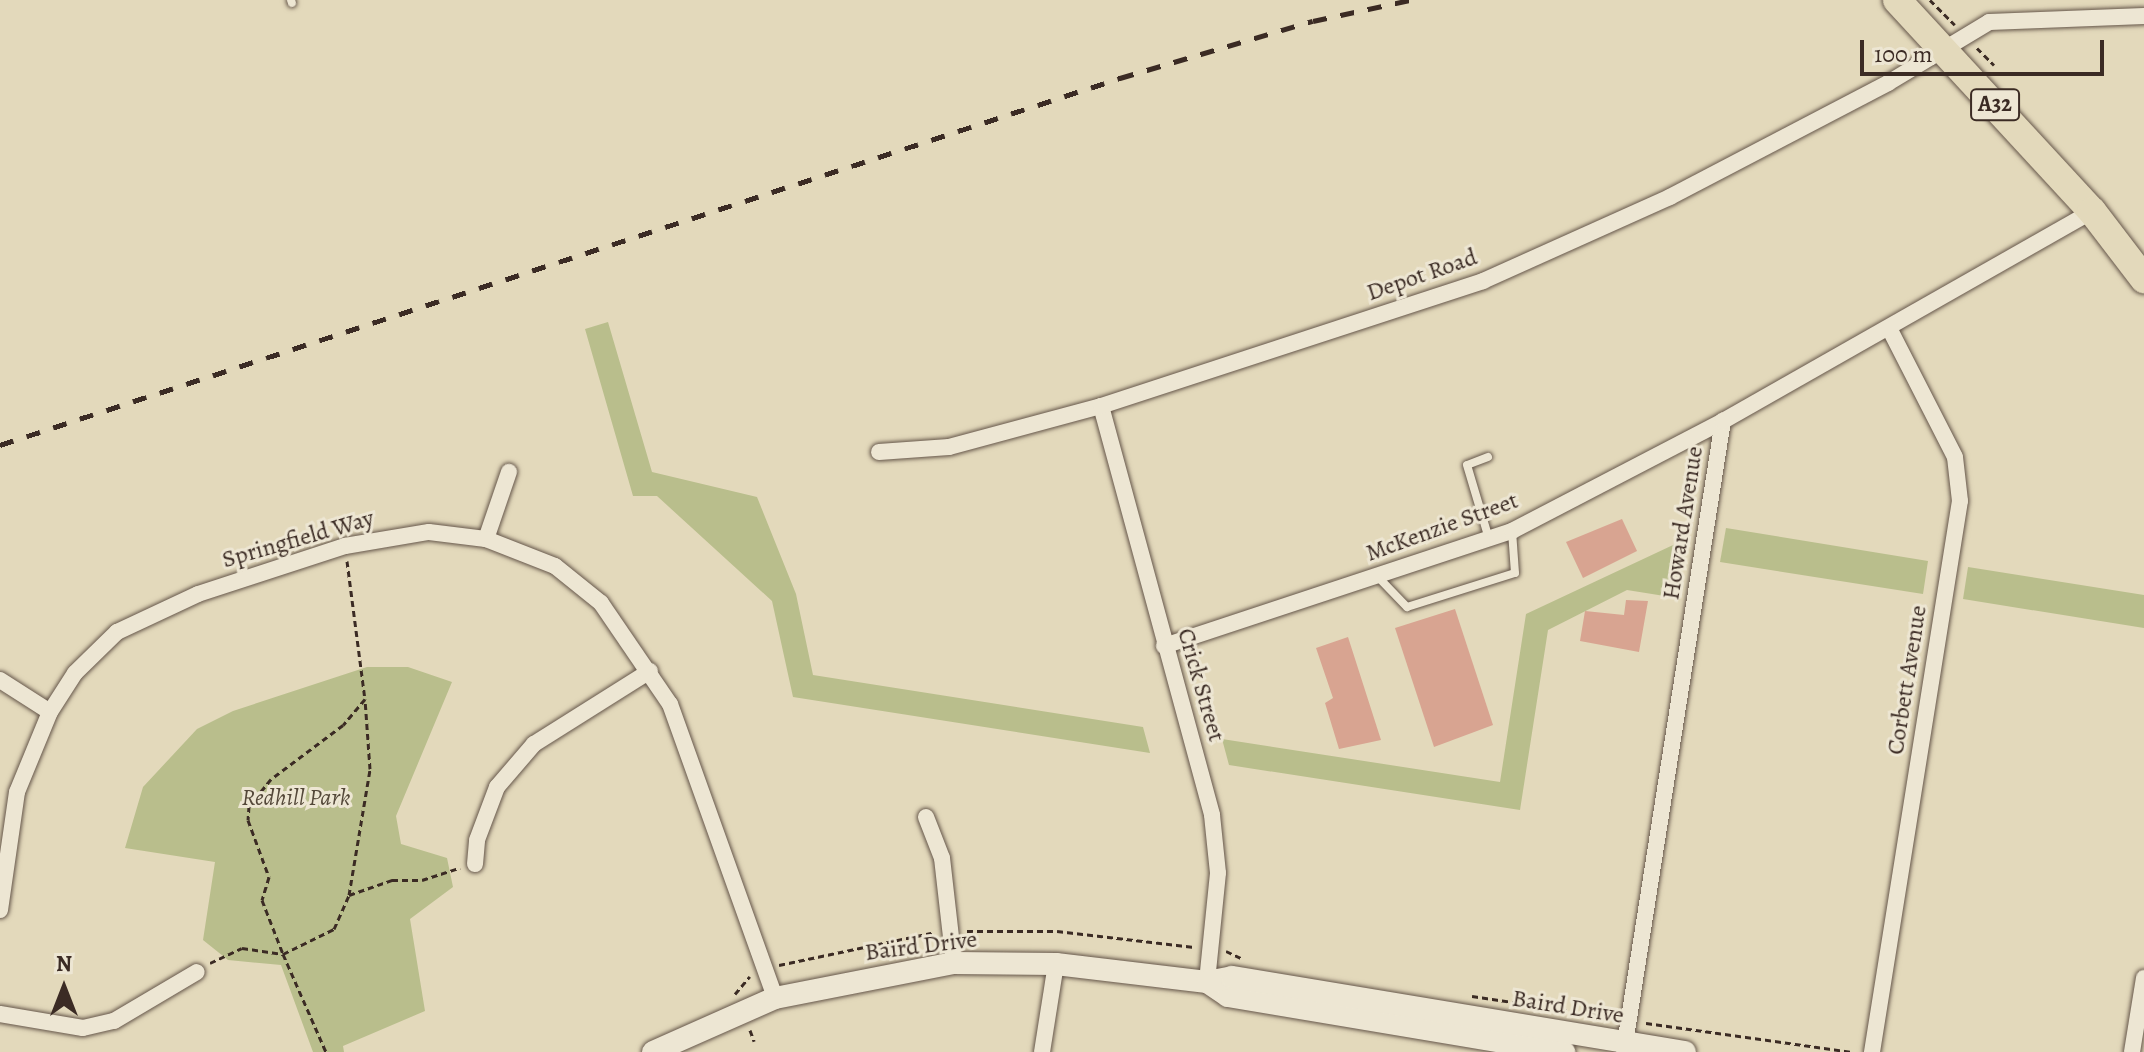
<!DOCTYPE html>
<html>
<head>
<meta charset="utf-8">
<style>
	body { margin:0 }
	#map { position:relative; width:2144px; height:1052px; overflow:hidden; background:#e3d9bb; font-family:Alegreya,serif }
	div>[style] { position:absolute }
	.green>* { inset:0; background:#b9be8c }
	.building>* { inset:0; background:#d8a491 }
	.path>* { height:3px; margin-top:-1.5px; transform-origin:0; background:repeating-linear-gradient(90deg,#3b2b24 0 6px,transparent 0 10px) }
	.roads { filter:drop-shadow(0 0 2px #65564a) drop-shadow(0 0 2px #65564a) }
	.lane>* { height:8px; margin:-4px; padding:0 4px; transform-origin:4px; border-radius:4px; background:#ede6d3 }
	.street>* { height:16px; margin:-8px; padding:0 8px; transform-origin:8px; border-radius:8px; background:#ede6d3 }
	.secondary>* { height:22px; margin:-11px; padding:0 11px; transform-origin:11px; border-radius:11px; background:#ede6d3 }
	.highway>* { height:28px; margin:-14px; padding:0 14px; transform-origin:14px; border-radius:14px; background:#e3d9bb }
	.rail>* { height:5px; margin-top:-2.5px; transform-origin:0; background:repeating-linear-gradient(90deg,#3b2b24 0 14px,transparent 0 28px) }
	span { translate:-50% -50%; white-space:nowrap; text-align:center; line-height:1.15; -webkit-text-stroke:6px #ede6d3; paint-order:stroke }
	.shield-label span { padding:2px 6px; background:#ede6d3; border:2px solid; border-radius:6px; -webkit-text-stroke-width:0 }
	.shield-label { font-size:22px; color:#3b2b24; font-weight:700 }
	.street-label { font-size:24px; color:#3b2b24 }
	.park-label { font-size:24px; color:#544839; font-style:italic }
	.north { position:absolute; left:24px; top:948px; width:80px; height:80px; -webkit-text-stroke:6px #ede6d3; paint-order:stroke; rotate:0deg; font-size:22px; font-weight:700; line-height:32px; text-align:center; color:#3b2b24 }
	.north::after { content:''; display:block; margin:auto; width:28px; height:36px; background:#3b2b24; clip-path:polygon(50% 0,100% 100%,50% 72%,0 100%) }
	.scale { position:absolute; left:1860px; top:40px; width:244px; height:36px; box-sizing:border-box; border:4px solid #3b2b24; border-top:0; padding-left:10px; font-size:24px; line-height:28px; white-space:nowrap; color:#3b2b24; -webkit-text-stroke:6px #ede6d3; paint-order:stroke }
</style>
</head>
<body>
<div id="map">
	<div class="green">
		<i style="clip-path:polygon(608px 322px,652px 472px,757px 497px,796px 594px,813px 675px,1143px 727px,1150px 753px,793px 697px,772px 601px,657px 496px,633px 496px,585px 329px)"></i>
		<i style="clip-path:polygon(1726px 528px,1928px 561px,1923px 594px,1720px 562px)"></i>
		<i style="clip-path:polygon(1688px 538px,1677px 598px,1627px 590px,1548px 630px,1520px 810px,1229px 765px,1222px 739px,1500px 782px,1526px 614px)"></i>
		<i style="clip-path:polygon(1968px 567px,2144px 595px,2144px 628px,1963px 599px)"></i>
		<i style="clip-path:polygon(367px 667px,408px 667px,452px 682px,396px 816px,401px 844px,447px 858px,453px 887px,410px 919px,425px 1011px,343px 1046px,344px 1052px,313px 1052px,281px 965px,228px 960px,203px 940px,215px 862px,125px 848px,143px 787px,197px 729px,233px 711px)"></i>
	</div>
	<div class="building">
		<i style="clip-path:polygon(1622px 519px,1637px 551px,1583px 578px,1566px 542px)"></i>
		<i style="clip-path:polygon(1626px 600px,1648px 601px,1639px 652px,1580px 641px,1585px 611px,1624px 615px)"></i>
		<i style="clip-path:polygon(1455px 609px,1493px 725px,1434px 747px,1395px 628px)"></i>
		<i style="clip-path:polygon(1348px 637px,1381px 740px,1339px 749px,1325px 703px,1333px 698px,1316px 648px)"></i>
	</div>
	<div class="path">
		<i style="left:1930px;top:0;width:35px;rotate:45deg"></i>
		<i style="left:1977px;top:48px;width:24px;rotate:45deg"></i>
		<i style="left:347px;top:561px;width:139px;rotate:82.6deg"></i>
		<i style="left:365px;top:699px;width:34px;rotate:130deg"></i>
		<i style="left:343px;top:725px;width:90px;rotate:143.1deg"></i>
		<i style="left:271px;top:779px;width:35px;rotate:129deg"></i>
		<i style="left:249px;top:806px;width:14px;rotate:94deg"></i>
		<i style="left:248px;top:820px;width:61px;rotate:69.8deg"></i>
		<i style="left:269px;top:877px;width:24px;rotate:107deg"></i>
		<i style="left:262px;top:900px;width:58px;rotate:68.7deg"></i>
		<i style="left:283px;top:954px;width:57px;rotate:-26.1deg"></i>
		<i style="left:334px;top:929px;width:37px;rotate:-66deg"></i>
		<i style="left:349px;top:895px;width:46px;rotate:-19.2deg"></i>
		<i style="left:392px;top:880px;width:30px"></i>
		<i style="left:422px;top:880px;width:40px;rotate:-18deg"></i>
		<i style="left:349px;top:895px;width:128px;rotate:-80.5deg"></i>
		<i style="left:370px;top:769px;width:70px;rotate:-94.1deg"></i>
		<i style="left:967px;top:931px;width:90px"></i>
		<i style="left:1057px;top:931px;width:138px;rotate:6.7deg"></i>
		<i style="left:1226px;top:951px;width:19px;rotate:25deg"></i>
		<i style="left:210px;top:963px;width:35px;rotate:-25deg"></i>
		<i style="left:242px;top:948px;width:41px;rotate:8.3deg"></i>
		<i style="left:283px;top:954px;width:107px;rotate:66.3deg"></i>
		<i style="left:779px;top:965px;width:159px;rotate:-11.9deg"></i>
		<i style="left:735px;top:994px;width:23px;rotate:-50deg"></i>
		<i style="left:1472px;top:996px;width:145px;rotate:8.4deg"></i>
		<i style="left:1646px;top:1023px;width:208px;rotate:8deg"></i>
		<i style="left:750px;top:1030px;width:12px;rotate:70deg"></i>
	</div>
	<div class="roads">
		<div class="lane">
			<i style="left:291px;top:0;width:3px;rotate:72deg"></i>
			<i style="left:1488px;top:457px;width:22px;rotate:159deg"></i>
			<i style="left:1467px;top:465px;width:77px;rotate:73.4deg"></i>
			<i style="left:1378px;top:577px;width:42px;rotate:46deg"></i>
			<i style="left:1407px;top:607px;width:113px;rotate:-17.5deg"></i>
			<i style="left:1515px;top:573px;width:42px;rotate:-94.1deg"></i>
		</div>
		<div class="street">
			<i style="left:1101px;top:406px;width:424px;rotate:74.8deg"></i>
			<i style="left:1212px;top:815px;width:58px;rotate:84.1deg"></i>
			<i style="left:1218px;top:873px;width:110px;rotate:95.8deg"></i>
			<i style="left:879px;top:452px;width:70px;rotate:-4.1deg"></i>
			<i style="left:949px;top:447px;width:157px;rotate:-15.1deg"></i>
			<i style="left:1101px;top:406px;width:402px;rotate:-18.1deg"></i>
			<i style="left:1483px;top:281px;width:205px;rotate:-24.2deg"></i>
			<i style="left:1670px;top:197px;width:246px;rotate:-27.6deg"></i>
			<i style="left:1888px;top:83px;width:118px;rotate:-31.1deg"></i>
			<i style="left:1989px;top:22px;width:155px;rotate:-2.2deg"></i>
			<i style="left:486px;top:539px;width:71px;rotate:-71.1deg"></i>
			<i style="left:1164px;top:646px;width:367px;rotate:-18.3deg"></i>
			<i style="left:1512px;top:531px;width:238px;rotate:-27.5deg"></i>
			<i style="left:0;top:680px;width:59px;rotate:32.6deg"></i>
			<i style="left:926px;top:817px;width:44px;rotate:68.7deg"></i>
			<i style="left:942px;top:858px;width:106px;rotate:83.5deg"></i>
			<i style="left:475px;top:864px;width:24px;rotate:-85deg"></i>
			<i style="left:477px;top:840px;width:57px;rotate:-69.3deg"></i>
			<i style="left:497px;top:787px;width:57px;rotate:-49.3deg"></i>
			<i style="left:534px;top:744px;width:137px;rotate:-32.2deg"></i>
			<i style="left:0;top:910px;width:119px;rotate:-81.8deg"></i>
			<i style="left:17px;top:792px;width:87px;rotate:-67.6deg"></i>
			<i style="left:50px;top:712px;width:46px;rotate:-57.3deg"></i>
			<i style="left:75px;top:673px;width:59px;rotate:-44.3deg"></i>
			<i style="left:117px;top:632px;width:89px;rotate:-25.1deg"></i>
			<i style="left:198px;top:594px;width:155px;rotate:-18.1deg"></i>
			<i style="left:345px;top:546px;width:85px;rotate:-9.5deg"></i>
			<i style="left:429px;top:532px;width:57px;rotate:7deg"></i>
			<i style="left:486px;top:539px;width:74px;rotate:21.4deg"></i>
			<i style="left:555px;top:566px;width:59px;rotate:38.8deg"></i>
			<i style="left:601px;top:603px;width:122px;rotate:55.7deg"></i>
			<i style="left:670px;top:704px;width:312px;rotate:70.3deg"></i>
			<i style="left:0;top:1014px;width:84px;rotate:9.6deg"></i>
			<i style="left:83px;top:1028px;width:32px;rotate:-13deg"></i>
			<i style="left:114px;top:1021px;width:96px;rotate:-30.6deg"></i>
			<i style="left:1624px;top:1050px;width:637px;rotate:-81.06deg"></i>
			<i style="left:1723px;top:421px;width:425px;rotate:-29.6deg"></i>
			<i style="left:1042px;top:1052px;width:89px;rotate:-81deg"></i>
			<i style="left:1872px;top:1052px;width:558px;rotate:-80.93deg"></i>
			<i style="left:1960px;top:501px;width:44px;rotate:-96.5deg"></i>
			<i style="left:1955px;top:457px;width:143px;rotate:-117.1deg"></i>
			<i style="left:2132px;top:1052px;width:75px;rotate:-80.8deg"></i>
		</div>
		<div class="secondary">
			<i style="left:1207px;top:982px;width:25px;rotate:34deg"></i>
			<i style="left:1228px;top:996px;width:341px;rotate:9.5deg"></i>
			<i style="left:653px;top:1052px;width:133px;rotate:-23.9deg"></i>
			<i style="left:775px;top:998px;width:182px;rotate:-11.1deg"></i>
			<i style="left:954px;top:963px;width:102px;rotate:0.6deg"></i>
			<i style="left:1056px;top:964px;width:152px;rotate:6.8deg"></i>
			<i style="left:1207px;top:982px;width:25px;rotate:-11deg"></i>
			<i style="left:1232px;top:977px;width:459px;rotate:9.4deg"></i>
		</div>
		<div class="highway">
			<i style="left:1897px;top:0;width:287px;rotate:47.3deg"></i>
			<i style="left:2092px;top:211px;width:86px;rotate:52.6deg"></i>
		</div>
	</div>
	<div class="rail">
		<i style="left:0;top:445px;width:1179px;rotate:-18.14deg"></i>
		<i style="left:1120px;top:78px;width:201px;rotate:-16.5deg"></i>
		<i style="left:1313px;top:21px;width:99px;rotate:-12.2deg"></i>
	</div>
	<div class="shield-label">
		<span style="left:1995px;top:105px">A32</span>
	</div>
	<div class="street-label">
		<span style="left:1422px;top:275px;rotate:-19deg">Depot Road</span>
		<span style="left:1683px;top:523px;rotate:-81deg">Howard Avenue</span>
		<span style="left:1442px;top:527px;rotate:-20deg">McKenzie Street</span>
		<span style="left:298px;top:539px;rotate:-16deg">Springfield Way</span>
		<span style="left:1907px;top:680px;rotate:-81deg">Corbett Avenue</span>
		<span style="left:1201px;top:685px;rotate:74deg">Crick Street</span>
		<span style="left:921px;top:946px;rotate:-7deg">Baird Drive</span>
		<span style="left:1568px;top:1007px;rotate:9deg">Baird Drive</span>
	</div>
	<div class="park-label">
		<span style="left:296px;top:798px">Redhill Park</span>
	</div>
	<div class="north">N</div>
	<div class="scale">100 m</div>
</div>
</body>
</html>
